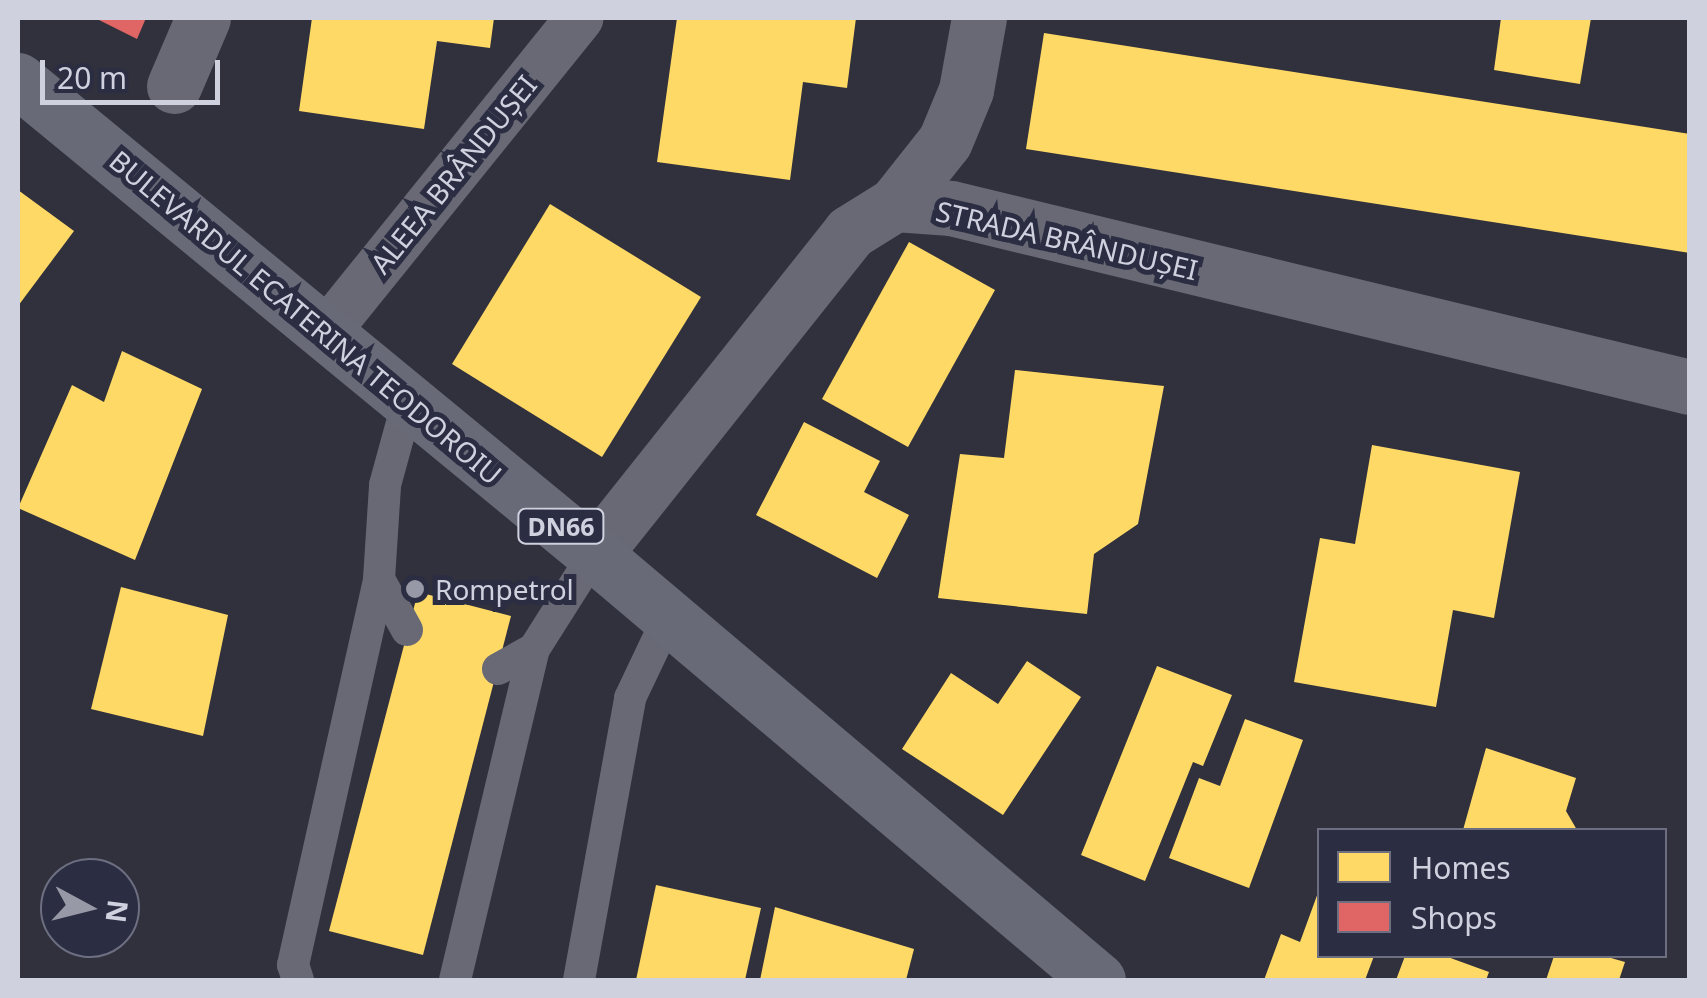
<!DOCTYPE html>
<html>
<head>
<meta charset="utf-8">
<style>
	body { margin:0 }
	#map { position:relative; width:1707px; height:998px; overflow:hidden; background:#30313d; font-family:"Noto Sans",sans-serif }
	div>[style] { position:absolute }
	.homes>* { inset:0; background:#ffd966 }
	.shops>* { inset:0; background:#e06666 }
	.service>* { height:32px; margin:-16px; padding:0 16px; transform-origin:16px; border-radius:16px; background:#686975 }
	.pedestrian>* { height:48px; margin:-24px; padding:0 24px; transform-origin:24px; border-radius:24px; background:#686975 }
	.minor>* { height:55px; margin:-27.5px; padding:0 27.5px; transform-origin:27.5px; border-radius:27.5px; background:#686975 }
	.primary>* { height:55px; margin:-27.5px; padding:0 27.5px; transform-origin:27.5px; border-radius:27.5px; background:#686a78 }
	.dots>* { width:28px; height:28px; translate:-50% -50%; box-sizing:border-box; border:5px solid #2b2d42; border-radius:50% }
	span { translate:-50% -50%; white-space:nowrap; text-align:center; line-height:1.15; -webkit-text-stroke:10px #2b2d42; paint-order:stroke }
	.shield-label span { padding:2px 8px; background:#2b2d42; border:2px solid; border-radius:8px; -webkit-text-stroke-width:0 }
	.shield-label { font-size:25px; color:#cfd1df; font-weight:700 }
	.street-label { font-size:28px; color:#cfd1df }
	.poi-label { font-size:28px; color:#cfd1df }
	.left { translate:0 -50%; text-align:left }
	.frame { position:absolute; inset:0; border:20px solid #cfd1df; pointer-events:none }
	.legend { position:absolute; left:1317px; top:828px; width:350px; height:130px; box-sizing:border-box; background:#2b2d42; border:2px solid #6d6f81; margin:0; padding:12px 18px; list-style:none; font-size:30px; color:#cfd1df }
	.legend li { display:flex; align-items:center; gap:20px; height:50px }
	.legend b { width:50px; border:2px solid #6d6f81 }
	.north { position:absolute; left:40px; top:858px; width:100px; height:100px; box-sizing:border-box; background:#2b2d42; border:2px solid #6d6f81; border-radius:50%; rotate:97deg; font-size:28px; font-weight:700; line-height:40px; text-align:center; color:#cfd1df }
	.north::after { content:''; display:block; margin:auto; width:35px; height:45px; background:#9799a6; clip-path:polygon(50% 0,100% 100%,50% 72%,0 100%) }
	.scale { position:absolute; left:40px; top:60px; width:180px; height:45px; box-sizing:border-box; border:5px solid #cfd1df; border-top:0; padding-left:12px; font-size:30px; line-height:35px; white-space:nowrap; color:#cfd1df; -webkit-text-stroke:8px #2b2d42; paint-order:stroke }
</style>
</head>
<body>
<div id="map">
	<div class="homes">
		<i style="clip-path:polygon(312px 18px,494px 18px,490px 48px,437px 41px,424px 129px,299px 111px)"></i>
		<i style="clip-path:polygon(677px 18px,856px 18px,847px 88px,803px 82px,790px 180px,657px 162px)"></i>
		<i style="clip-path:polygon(1501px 18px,1591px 18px,1580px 84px,1494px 70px)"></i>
		<i style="clip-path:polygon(1044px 33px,1690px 134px,1690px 253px,1026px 149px)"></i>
		<i style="clip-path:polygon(18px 190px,74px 231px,18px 306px)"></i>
		<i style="clip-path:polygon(550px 204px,701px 297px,602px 457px,452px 364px)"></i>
		<i style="clip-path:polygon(909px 242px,995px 290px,908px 447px,822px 399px)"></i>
		<i style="clip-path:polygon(122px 351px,202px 389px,135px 560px,18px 508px,72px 385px,104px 402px)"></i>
		<i style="clip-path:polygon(1015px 370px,1164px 386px,1138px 524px,1094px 554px,1087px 614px,938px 598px,960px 454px,1004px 458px)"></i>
		<i style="clip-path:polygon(804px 422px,880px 461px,864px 492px,909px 515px,877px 578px,756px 515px)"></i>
		<i style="clip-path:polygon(1372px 445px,1520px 472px,1494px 618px,1453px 610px,1436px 707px,1294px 682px,1320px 538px,1355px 544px)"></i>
		<i style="clip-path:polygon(121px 587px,228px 615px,203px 736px,91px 709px)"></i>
		<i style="clip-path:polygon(418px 592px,511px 616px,423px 955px,329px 931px)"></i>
		<i style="clip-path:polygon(1027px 661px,1081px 697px,1003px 815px,902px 749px,951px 673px,998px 704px)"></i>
		<i style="clip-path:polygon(1157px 666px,1232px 695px,1203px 766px,1193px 762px,1145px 881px,1081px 855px)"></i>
		<i style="clip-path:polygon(1245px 719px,1303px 740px,1249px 888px,1169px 858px,1199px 778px,1220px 786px)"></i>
		<i style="clip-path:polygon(1486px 748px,1576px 778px,1566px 811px,1577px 830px,1463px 830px)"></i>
		<i style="clip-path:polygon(656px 885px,761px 908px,745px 980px,636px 980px)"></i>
		<i style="clip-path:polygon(1319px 890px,1320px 956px,1374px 956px,1365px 980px,1264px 980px,1281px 934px,1300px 942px)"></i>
		<i style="clip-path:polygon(775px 907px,914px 949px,906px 980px,760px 980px)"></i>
		<i style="clip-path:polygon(1405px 956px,1445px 956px,1489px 972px,1486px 980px,1396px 980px)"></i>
		<i style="clip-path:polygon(1554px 956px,1604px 956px,1625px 962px,1619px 980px,1546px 980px)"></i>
	</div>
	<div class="shops">
		<i style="clip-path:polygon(95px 18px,146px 18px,137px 39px)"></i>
	</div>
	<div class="service">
		<i style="left:407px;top:630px;width:58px;rotate:-118.8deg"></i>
		<i style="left:379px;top:579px;width:94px;rotate:-86.3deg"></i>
		<i style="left:385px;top:485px;width:87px;rotate:-74.7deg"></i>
		<i style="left:498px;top:669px;width:41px;rotate:-29.1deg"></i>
		<i style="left:534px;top:649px;width:112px;rotate:-57.7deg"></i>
		<i style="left:298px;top:980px;width:16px;rotate:-108deg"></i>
		<i style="left:293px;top:965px;width:395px;rotate:-77.4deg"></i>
		<i style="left:455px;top:980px;width:340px;rotate:-76.6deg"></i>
		<i style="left:579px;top:980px;width:287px;rotate:-79.7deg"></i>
		<i style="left:630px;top:698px;width:89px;rotate:-64.6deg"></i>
	</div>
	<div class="pedestrian">
		<i style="left:327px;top:331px;width:402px;rotate:-51.1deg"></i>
	</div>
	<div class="minor">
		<i style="left:174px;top:86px;width:74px;rotate:-66.9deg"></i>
		<i style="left:895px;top:204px;width:80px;rotate:-51.6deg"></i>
		<i style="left:945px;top:141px;width:55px;rotate:-67.6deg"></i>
		<i style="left:966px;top:90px;width:73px;rotate:-79.8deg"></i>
		<i style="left:594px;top:554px;width:411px;rotate:-51.5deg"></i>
		<i style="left:850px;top:232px;width:53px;rotate:-31.9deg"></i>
		<i style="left:895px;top:204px;width:56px;rotate:4.1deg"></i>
		<i style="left:951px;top:208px;width:760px;rotate:13.62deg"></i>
	</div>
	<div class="primary">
		<i style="left:18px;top:80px;width:746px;rotate:39.45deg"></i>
		<i style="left:594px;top:554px;width:660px;rotate:40.21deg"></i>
	</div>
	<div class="dots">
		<i style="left:415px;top:589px;background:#9799a6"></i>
	</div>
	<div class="shield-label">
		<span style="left:561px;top:526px">DN66</span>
	</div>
	<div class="street-label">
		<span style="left:453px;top:174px;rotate:-51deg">ALEEA BRÂNDUȘEI</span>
		<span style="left:1067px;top:240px;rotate:13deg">STRADA BRÂNDUȘEI</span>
		<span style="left:306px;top:317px;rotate:40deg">BULEVARDUL ECATERINA TEODOROIU</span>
	</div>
	<div class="poi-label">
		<span class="left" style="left:435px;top:589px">Rompetrol</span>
	</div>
	<div class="frame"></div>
	<ul class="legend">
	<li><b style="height:28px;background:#ffd966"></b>Homes</li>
	<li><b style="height:28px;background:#e06666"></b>Shops</li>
	</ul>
	<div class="north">N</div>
	<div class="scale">20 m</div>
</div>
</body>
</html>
